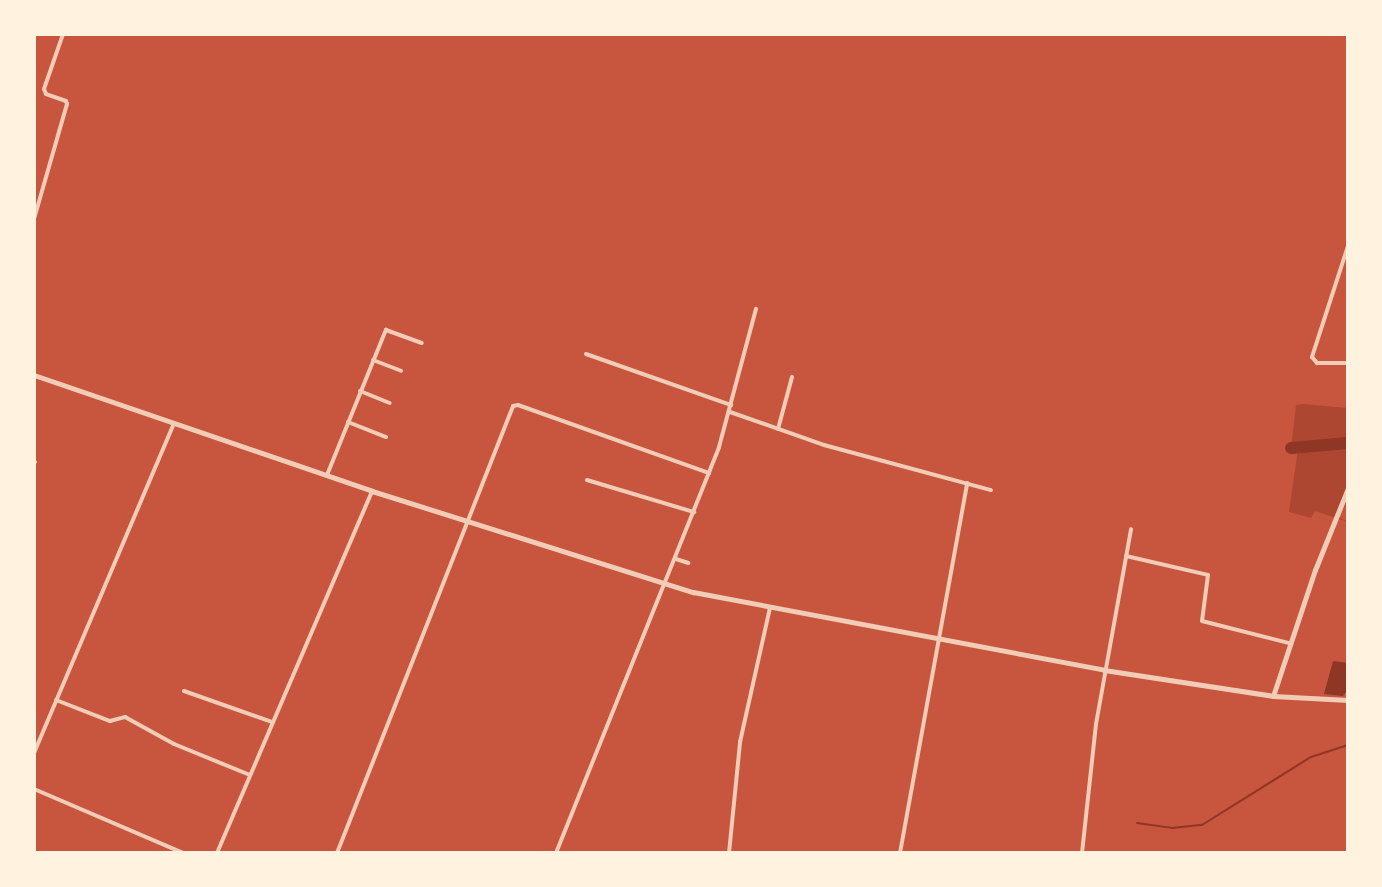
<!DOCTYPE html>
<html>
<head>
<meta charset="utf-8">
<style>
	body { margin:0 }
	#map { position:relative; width:1382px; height:887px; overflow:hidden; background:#c8553d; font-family:Ubuntu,sans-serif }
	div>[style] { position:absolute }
	.green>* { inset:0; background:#ae4732 }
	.water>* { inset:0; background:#8f3625 }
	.stream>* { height:2px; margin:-1px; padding:0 1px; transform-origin:1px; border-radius:1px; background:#8f3625 }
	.river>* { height:12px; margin:-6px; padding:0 6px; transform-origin:6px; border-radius:6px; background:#8f3625 }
	.minor>* { height:4px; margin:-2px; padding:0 2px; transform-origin:2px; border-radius:2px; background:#f1ccb7 }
	.tertiary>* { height:5px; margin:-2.5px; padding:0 2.5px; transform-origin:2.5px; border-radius:2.5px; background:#f1ccb7 }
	span { translate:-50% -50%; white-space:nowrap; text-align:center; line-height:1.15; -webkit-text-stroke:7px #fff3e0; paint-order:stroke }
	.frame { position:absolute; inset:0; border:36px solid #fff3e0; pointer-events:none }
</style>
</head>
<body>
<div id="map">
	<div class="green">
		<i style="clip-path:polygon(1302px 404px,1348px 408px,1348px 488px,1337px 516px,1348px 522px,1315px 511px,1311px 518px,1289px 512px,1298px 449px,1291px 448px,1296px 405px)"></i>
	</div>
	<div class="water">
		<i style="clip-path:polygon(1333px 661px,1348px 663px,1348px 689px,1343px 696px,1324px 694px)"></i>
	</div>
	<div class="stream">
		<i style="left:1137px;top:823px;width:35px;rotate:8deg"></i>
		<i style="left:1172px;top:828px;width:30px;rotate:-6deg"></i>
		<i style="left:1202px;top:825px;width:128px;rotate:-32deg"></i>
		<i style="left:1311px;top:757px;width:39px;rotate:-18deg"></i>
	</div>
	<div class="river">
		<i style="left:1291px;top:448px;width:57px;rotate:-5deg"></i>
	</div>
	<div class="minor">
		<i style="left:34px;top:219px;width:120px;rotate:-74deg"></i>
		<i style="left:67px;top:104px;width:3px;rotate:-108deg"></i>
		<i style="left:66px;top:101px;width:21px;rotate:-161deg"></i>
		<i style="left:46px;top:94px;width:5px;rotate:-112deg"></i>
		<i style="left:44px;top:89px;width:58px;rotate:-70.9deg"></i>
		<i style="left:1348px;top:246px;width:117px;rotate:108deg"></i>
		<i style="left:1312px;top:357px;width:8px;rotate:50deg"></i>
		<i style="left:1317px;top:363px;width:31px"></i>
		<i style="left:586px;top:354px;width:154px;rotate:19.4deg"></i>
		<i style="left:373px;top:360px;width:30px;rotate:21deg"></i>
		<i style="left:360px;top:391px;width:32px;rotate:22deg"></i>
		<i style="left:730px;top:412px;width:100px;rotate:19.3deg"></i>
		<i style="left:824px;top:445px;width:173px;rotate:15.1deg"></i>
		<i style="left:348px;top:422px;width:41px;rotate:21.5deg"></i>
		<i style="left:778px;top:429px;width:54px;rotate:-74.9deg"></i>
		<i style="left:34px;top:462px;width:1px"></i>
		<i style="left:327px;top:475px;width:157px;rotate:-67.9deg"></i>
		<i style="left:386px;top:330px;width:38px;rotate:20deg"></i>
		<i style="left:587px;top:480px;width:112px;rotate:16.7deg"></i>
		<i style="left:1126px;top:556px;width:84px;rotate:13deg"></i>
		<i style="left:1208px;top:575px;width:46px;rotate:97.4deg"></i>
		<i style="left:1202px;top:621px;width:90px;rotate:14.2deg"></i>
		<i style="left:676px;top:559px;width:13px;rotate:18deg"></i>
		<i style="left:184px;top:691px;width:93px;rotate:19.4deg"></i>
		<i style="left:56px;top:700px;width:58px;rotate:21.3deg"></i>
		<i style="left:110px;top:721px;width:16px;rotate:-15deg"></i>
		<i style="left:125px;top:717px;width:56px;rotate:28.9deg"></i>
		<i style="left:174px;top:744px;width:82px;rotate:22.2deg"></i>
		<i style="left:34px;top:753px;width:358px;rotate:-67deg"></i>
		<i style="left:34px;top:789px;width:162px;rotate:23.2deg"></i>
		<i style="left:217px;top:853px;width:394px;rotate:-66.8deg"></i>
		<i style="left:337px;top:853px;width:480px;rotate:-68.5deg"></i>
		<i style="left:513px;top:406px;width:5px;rotate:-11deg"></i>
		<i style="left:518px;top:405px;width:203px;rotate:19.6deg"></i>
		<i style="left:556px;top:853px;width:437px;rotate:-68.1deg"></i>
		<i style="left:719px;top:447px;width:143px;rotate:-75deg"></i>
		<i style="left:729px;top:853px;width:112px;rotate:-84.3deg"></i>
		<i style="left:740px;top:742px;width:137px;rotate:-77.4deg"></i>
		<i style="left:900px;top:853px;width:376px;rotate:-79.7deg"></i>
		<i style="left:1082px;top:853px;width:130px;rotate:-83.8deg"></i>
		<i style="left:1096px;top:724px;width:198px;rotate:-79.8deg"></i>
	</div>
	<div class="tertiary">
		<i style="left:34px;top:375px;width:357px;rotate:18.9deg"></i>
		<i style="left:372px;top:491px;width:337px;rotate:17.5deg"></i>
		<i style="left:693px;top:592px;width:418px;rotate:10.7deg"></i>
		<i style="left:1104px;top:670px;width:171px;rotate:8.7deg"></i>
		<i style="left:1273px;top:696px;width:75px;rotate:3.1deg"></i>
		<i style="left:1273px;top:696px;width:133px;rotate:-71.6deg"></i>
		<i style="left:1315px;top:570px;width:88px;rotate:-68.1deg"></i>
	</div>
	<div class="frame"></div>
</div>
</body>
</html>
